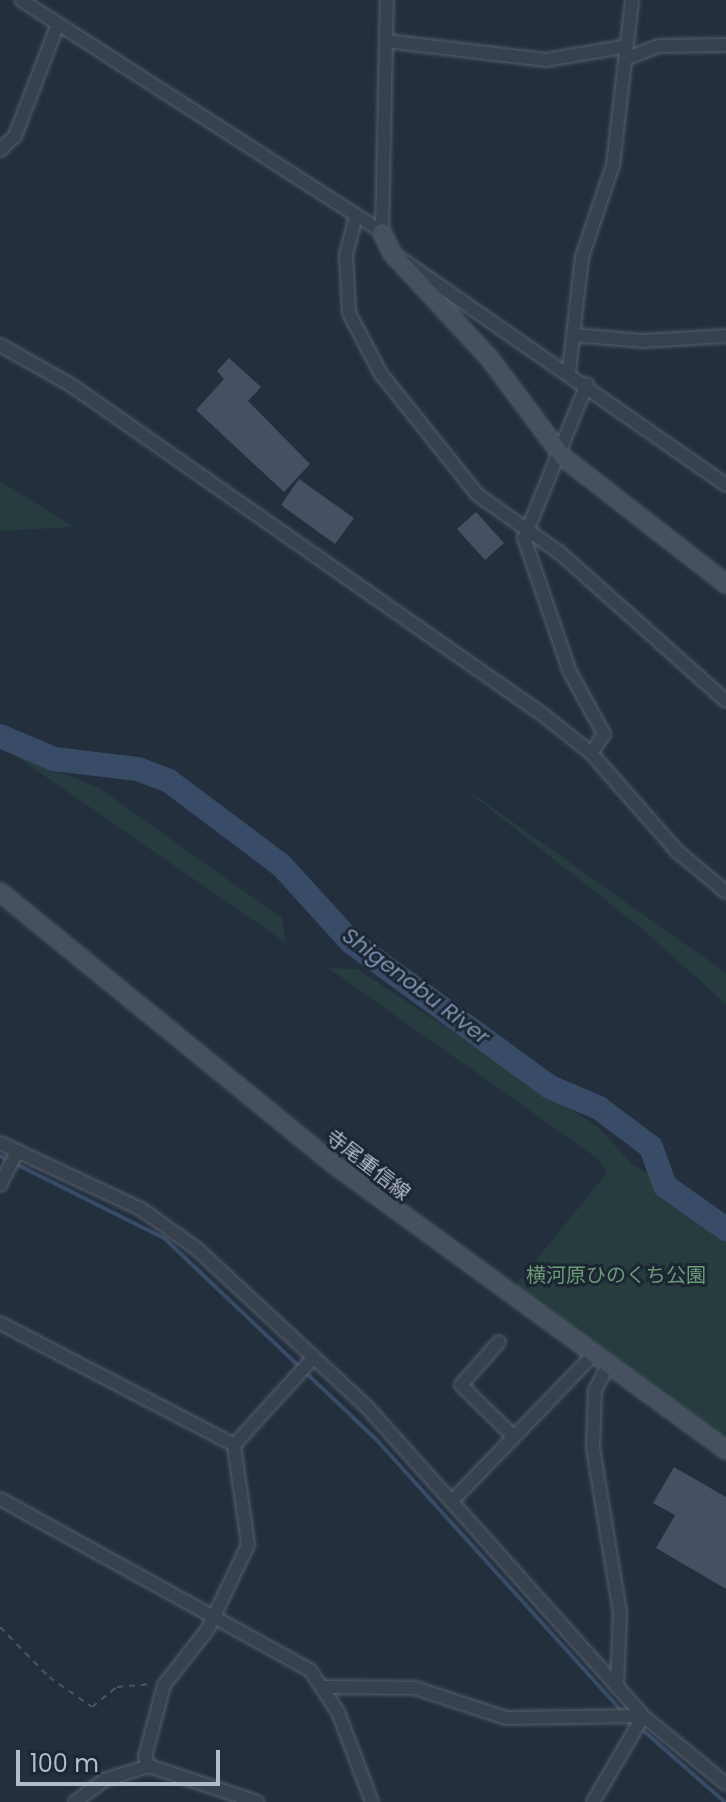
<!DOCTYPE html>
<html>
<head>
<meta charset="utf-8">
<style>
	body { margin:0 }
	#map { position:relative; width:726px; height:1802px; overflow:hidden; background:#242f3e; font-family:Poppins,"Noto Sans JP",sans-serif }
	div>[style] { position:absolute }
	.green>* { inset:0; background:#263c3f }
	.stream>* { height:4px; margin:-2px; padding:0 2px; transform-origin:2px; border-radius:2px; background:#394c67 }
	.river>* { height:24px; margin:-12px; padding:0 12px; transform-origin:12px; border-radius:12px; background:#394c67 }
	.building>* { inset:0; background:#455162 }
	.path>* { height:2px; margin-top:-1px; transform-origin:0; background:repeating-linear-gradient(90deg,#44595c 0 6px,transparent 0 12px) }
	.roads { filter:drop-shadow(0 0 2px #565f6c) drop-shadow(0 0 2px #565f6c) }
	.street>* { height:12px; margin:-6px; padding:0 6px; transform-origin:6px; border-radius:6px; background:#38414e }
	.secondary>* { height:16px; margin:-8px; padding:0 8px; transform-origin:8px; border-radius:8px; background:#465061 }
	span { translate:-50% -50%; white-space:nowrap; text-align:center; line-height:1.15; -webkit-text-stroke:6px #1d2633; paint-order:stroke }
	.street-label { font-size:20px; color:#b4bcc9 }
	.park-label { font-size:20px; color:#6b9a76 }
	.water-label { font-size:22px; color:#7c92b1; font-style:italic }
	.scale { position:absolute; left:16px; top:1750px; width:204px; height:36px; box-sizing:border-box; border:4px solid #b4bcc9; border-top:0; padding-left:10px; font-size:24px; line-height:28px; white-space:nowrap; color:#b4bcc9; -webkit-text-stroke:6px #1d2633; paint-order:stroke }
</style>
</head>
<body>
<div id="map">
	<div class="green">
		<i style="clip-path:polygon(0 481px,74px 527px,0 531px)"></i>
		<i style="clip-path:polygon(10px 752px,99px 788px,282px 918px,286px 943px)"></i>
		<i style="clip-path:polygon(452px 779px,726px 973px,726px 1004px,641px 928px)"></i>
		<i style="clip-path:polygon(328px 968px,357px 969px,598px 1127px,631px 1163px,726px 1225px,726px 1443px,513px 1288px,607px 1173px,597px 1158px)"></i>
	</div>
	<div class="stream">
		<i style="left:0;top:1156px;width:183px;rotate:26.6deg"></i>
		<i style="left:164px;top:1238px;width:289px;rotate:43.5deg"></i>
		<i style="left:374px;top:1437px;width:372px;rotate:47.9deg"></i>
		<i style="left:639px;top:1727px;width:114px;rotate:41.1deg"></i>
	</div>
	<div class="river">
		<i style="left:0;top:736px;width:59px;rotate:23.1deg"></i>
		<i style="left:54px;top:759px;width:85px;rotate:6.8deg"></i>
		<i style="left:138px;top:769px;width:33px;rotate:21deg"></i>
		<i style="left:169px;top:781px;width:140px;rotate:36.9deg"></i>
		<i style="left:281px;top:865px;width:104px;rotate:47.7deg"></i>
		<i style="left:351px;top:942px;width:246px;rotate:36.1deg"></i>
		<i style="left:550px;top:1087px;width:53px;rotate:23.2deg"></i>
		<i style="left:599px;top:1108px;width:65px;rotate:36.9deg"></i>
		<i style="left:651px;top:1147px;width:41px;rotate:70.3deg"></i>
		<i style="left:665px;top:1186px;width:75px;rotate:35.2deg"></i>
	</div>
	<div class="building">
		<i style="clip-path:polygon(229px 358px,261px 387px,248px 401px,310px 464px,284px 492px,196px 410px,224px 379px,217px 371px)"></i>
		<i style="clip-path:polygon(299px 479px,354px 518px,335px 544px,281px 505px)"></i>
		<i style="clip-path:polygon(476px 512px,504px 543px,485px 560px,457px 529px)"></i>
		<i style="clip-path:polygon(674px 1467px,726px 1497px,726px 1589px,656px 1548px,675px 1515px,653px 1503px)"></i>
	</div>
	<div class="path">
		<i style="left:0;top:1627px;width:70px;rotate:45.6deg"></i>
		<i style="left:49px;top:1677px;width:52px;rotate:34.9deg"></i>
		<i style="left:92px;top:1707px;width:32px;rotate:-39deg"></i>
		<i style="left:117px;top:1687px;width:35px;rotate:-5deg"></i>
	</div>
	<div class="roads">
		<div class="street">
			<i style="left:21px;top:0;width:429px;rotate:32.7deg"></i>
			<i style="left:386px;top:41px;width:161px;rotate:6.8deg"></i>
			<i style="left:546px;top:60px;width:77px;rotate:-9.7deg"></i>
			<i style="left:630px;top:57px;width:31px;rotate:-21deg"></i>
			<i style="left:659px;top:46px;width:67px;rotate:-0.9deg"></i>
			<i style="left:0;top:150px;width:21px;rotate:-43deg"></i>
			<i style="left:15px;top:136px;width:120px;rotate:-69deg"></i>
			<i style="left:356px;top:216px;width:40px;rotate:104.4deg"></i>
			<i style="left:346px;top:255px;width:58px;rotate:87deg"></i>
			<i style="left:349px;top:313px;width:69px;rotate:62.3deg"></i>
			<i style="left:381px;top:374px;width:155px;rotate:51.3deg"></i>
			<i style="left:478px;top:495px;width:100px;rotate:35.3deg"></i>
			<i style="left:560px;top:553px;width:222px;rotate:41.7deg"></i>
			<i style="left:382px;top:232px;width:232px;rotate:-88.8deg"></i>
			<i style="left:401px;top:259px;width:396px;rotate:34.8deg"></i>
			<i style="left:574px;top:335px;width:69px;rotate:5deg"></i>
			<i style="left:643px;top:341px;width:83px;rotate:-3.4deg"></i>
			<i style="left:0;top:345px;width:81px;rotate:29.4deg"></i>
			<i style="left:71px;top:385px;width:575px;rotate:34.93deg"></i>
			<i style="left:542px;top:714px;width:63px;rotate:38.5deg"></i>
			<i style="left:591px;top:753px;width:132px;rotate:48.7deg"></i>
			<i style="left:678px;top:852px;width:62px;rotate:39.8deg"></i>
			<i style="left:569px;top:371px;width:115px;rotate:-83.5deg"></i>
			<i style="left:582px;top:257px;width:97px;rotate:-71.4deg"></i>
			<i style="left:613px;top:165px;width:166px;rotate:-83.4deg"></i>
			<i style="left:587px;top:384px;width:166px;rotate:112.2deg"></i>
			<i style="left:524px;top:538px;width:142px;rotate:71.1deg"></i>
			<i style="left:570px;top:672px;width:71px;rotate:61.3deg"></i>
			<i style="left:604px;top:734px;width:23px;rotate:124deg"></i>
			<i style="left:0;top:1143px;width:156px;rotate:25.1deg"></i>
			<i style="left:141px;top:1209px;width:69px;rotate:35.5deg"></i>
			<i style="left:197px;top:1249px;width:232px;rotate:42.9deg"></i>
			<i style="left:367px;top:1407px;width:414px;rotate:48.2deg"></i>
			<i style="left:643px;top:1716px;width:107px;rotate:39.3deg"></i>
			<i style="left:0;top:1185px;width:38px;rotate:-63deg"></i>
			<i style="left:0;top:1323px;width:264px;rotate:27.5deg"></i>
			<i style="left:234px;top:1445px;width:101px;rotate:82deg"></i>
			<i style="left:248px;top:1545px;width:93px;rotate:115.5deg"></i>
			<i style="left:208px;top:1629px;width:71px;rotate:128.2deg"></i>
			<i style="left:164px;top:1685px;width:74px;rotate:104.8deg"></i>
			<i style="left:145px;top:1757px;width:10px;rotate:66deg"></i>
			<i style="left:149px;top:1766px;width:114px;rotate:18.4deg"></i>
			<i style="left:499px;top:1342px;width:57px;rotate:131.5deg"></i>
			<i style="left:461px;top:1385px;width:70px;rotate:44.4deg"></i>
			<i style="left:608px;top:1365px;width:28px;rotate:117deg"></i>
			<i style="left:595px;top:1390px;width:58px;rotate:92deg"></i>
			<i style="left:593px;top:1448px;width:166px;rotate:80.7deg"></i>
			<i style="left:620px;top:1612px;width:76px;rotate:92.3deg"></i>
			<i style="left:234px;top:1445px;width:119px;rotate:-47.7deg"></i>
			<i style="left:0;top:1499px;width:354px;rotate:28.9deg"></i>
			<i style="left:310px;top:1670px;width:50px;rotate:56.3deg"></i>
			<i style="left:338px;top:1712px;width:96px;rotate:69.3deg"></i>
			<i style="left:453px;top:1500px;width:202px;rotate:-46deg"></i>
			<i style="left:325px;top:1687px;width:90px;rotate:0.6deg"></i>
			<i style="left:415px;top:1688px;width:96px;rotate:18.2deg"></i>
			<i style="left:506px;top:1718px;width:137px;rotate:-0.8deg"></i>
			<i style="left:75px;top:1802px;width:36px;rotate:-37deg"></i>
			<i style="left:104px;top:1780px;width:47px;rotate:-17.3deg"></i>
			<i style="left:593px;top:1802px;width:99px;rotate:-59.8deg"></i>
		</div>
		<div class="secondary">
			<i style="left:382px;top:232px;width:23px;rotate:65deg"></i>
			<i style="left:392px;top:253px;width:144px;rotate:47.2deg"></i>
			<i style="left:490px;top:359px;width:122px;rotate:53.3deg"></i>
			<i style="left:563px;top:457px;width:207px;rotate:37.9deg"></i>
			<i style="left:0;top:892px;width:427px;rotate:39.2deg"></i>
			<i style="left:331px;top:1162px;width:489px;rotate:36.1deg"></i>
		</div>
	</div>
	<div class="street-label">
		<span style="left:368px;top:1165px;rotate:38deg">寺尾重信線</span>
	</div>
	<div class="park-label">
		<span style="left:616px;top:1275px">横河原ひのくち公園</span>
	</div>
	<div class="water-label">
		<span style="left:416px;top:986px;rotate:37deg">Shigenobu River</span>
	</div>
	<div class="scale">100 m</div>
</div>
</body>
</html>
